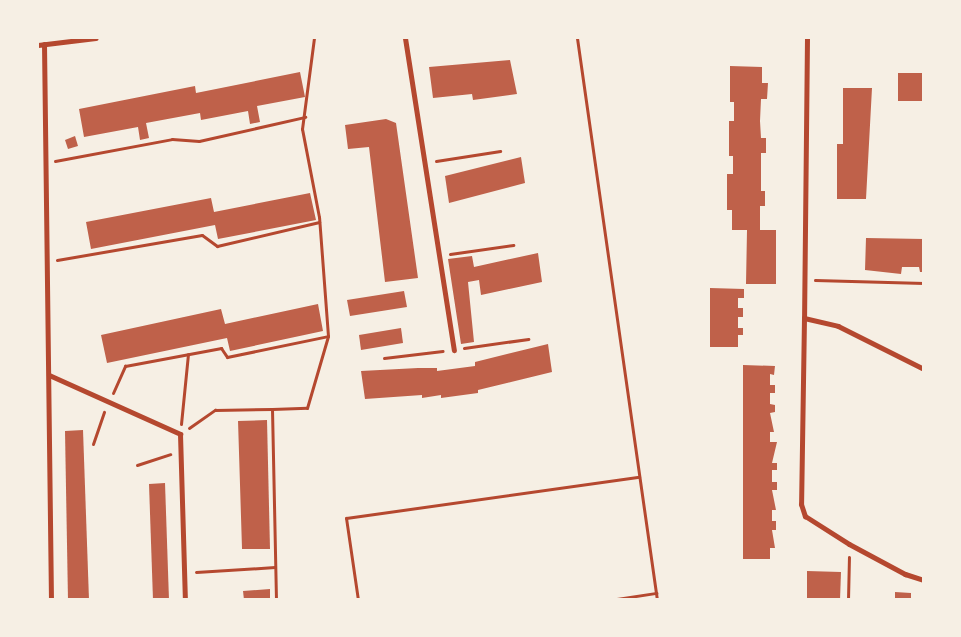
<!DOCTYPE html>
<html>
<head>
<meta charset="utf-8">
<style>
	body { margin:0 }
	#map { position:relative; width:961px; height:637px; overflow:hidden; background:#f6efe4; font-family:Karla,sans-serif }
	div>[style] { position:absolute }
	.building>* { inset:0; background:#bf614a }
	.path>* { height:3px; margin:-1.5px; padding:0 1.5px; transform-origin:1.5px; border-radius:1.5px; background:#b5482f }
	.minor>* { height:5px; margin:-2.5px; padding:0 2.5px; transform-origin:2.5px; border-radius:2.5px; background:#b5482f }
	span { translate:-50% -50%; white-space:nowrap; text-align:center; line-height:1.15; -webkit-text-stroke:4.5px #f6efe4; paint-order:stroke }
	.frame { position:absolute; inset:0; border:39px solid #f6efe4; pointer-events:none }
</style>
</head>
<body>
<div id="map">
	<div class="building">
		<i style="clip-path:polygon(510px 60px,517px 94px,473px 100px,472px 94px,433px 98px,429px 67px)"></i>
		<i style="clip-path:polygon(730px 66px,762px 67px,762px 83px,768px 83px,767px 99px,761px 99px,760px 121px,761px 138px,766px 138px,766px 153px,761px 153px,761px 191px,765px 191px,765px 206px,760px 206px,760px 230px,776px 230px,776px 284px,746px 284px,747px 230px,732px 230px,732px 210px,727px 210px,727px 174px,733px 174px,733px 156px,729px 156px,729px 121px,734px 121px,734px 102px,730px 102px)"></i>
		<i style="clip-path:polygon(300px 72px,305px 97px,257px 106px,260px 122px,250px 124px,248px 111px,201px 120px,200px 113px,146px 123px,149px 138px,140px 140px,138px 127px,84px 137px,79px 109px,195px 86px,196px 93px)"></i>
		<i style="clip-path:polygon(898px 73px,924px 73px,924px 101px,898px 101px)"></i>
		<i style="clip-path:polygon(843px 88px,872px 88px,866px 199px,837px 199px,837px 144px,843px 144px)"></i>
		<i style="clip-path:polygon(386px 119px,396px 123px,418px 278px,385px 282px,369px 147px,348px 149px,345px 125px)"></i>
		<i style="clip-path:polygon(75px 136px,78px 146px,68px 149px,65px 140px)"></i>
		<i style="clip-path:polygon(521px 157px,525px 183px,449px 203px,445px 176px)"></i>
		<i style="clip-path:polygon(310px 193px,316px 220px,218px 239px,215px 225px,91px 249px,86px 222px,211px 198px,214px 212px)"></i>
		<i style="clip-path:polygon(866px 238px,924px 239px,924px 272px,920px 272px,919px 267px,902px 267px,901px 274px,865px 270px)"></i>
		<i style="clip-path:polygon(538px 253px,542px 282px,481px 295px,479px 280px,468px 282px,474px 342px,461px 344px,448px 259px,472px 256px,474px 267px)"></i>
		<i style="clip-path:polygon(710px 288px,744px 289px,744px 298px,738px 298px,738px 308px,743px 308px,743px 317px,738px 317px,738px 328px,743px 328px,743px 335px,738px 335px,738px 347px,710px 347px)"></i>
		<i style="clip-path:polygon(404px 291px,407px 307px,350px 316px,347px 300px)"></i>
		<i style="clip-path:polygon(318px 304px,323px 331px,230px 351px,227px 338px,107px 363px,101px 335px,221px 309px,225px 324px)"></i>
		<i style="clip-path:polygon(401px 328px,403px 343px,361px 350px,359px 335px)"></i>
		<i style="clip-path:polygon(548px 344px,552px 372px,478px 390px,478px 393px,441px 398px,441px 395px,422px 398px,422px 395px,365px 399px,361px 371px,418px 368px,437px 368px,437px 371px,475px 366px,475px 362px)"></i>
		<i style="clip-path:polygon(743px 365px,775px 366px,774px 375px,770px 374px,770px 385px,775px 385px,775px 393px,770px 393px,770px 404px,775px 405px,775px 412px,770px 413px,774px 432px,770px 432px,770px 442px,777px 442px,772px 463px,777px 463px,777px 470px,772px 470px,772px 482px,777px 482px,777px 490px,772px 490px,776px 510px,772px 510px,772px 521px,776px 521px,776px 530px,772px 530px,775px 548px,770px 548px,770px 559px,743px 559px)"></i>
		<i style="clip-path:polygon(267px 420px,270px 549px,242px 549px,238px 421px)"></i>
		<i style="clip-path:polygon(83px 430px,89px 600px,68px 600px,65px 431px)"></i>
		<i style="clip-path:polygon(165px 483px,169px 600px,153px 600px,149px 484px)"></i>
		<i style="clip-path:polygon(807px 571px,841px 572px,840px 600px,807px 600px)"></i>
		<i style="clip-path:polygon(270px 589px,270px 600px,244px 600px,243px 591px)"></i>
		<i style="clip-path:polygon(895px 592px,911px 593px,911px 600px,895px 600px)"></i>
	</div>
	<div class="path">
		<i style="left:577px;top:38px;width:568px;rotate:81.9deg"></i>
		<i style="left:55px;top:161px;width:119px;rotate:-10.6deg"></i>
		<i style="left:172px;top:139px;width:27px;rotate:4deg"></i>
		<i style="left:199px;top:141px;width:109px;rotate:-12.8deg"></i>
		<i style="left:436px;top:161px;width:65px;rotate:-8.9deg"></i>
		<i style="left:450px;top:254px;width:64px;rotate:-8.1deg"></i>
		<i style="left:57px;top:260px;width:147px;rotate:-9.8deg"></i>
		<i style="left:202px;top:235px;width:19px;rotate:36deg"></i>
		<i style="left:217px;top:246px;width:105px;rotate:-13.2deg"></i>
		<i style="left:815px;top:280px;width:109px;rotate:1.6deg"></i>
		<i style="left:464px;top:348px;width:65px;rotate:-8deg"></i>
		<i style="left:384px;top:358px;width:59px;rotate:-6.8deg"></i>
		<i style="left:113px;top:393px;width:30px;rotate:-66deg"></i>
		<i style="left:125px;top:366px;width:98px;rotate:-10.6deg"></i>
		<i style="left:221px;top:348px;width:11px;rotate:56deg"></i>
		<i style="left:227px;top:357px;width:103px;rotate:-11.7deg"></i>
		<i style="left:272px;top:409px;width:35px;rotate:-2deg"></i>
		<i style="left:307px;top:408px;width:75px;rotate:-73.7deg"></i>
		<i style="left:328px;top:336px;width:119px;rotate:-94.3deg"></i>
		<i style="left:319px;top:217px;width:90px;rotate:-100.9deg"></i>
		<i style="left:302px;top:129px;width:92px;rotate:-82.5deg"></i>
		<i style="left:181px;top:424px;width:70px;rotate:-84.3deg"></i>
		<i style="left:189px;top:428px;width:32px;rotate:-35deg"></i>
		<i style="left:215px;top:410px;width:57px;rotate:-1deg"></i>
		<i style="left:272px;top:409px;width:191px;rotate:88.8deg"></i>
		<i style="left:93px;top:444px;width:34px;rotate:-71deg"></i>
		<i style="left:137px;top:465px;width:35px;rotate:-18deg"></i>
		<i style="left:196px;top:572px;width:79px;rotate:-3.6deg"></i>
		<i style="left:358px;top:600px;width:83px;rotate:-98.3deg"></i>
		<i style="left:346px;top:518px;width:296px;rotate:-8deg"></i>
		<i style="left:610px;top:600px;width:47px;rotate:-8.7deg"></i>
		<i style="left:848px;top:600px;width:43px;rotate:-88.7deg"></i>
	</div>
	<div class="minor">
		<i style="left:405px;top:38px;width:316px;rotate:81.1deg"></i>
		<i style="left:807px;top:38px;width:280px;rotate:90.6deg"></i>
		<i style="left:804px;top:318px;width:35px;rotate:13deg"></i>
		<i style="left:838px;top:326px;width:96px;rotate:26.6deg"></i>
		<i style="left:44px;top:44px;width:556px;rotate:89.28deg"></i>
		<i style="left:38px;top:45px;width:58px;rotate:-6.9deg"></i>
		<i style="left:804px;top:318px;width:186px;rotate:90.9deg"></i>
		<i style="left:801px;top:504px;width:13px;rotate:72deg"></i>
		<i style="left:805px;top:516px;width:52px;rotate:32.5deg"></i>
		<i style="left:849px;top:544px;width:64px;rotate:28.2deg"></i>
		<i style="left:905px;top:574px;width:20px;rotate:18deg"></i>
		<i style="left:49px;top:375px;width:144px;rotate:24.2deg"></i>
		<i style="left:180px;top:434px;width:166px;rotate:88.3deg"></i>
	</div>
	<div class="frame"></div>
</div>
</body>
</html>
